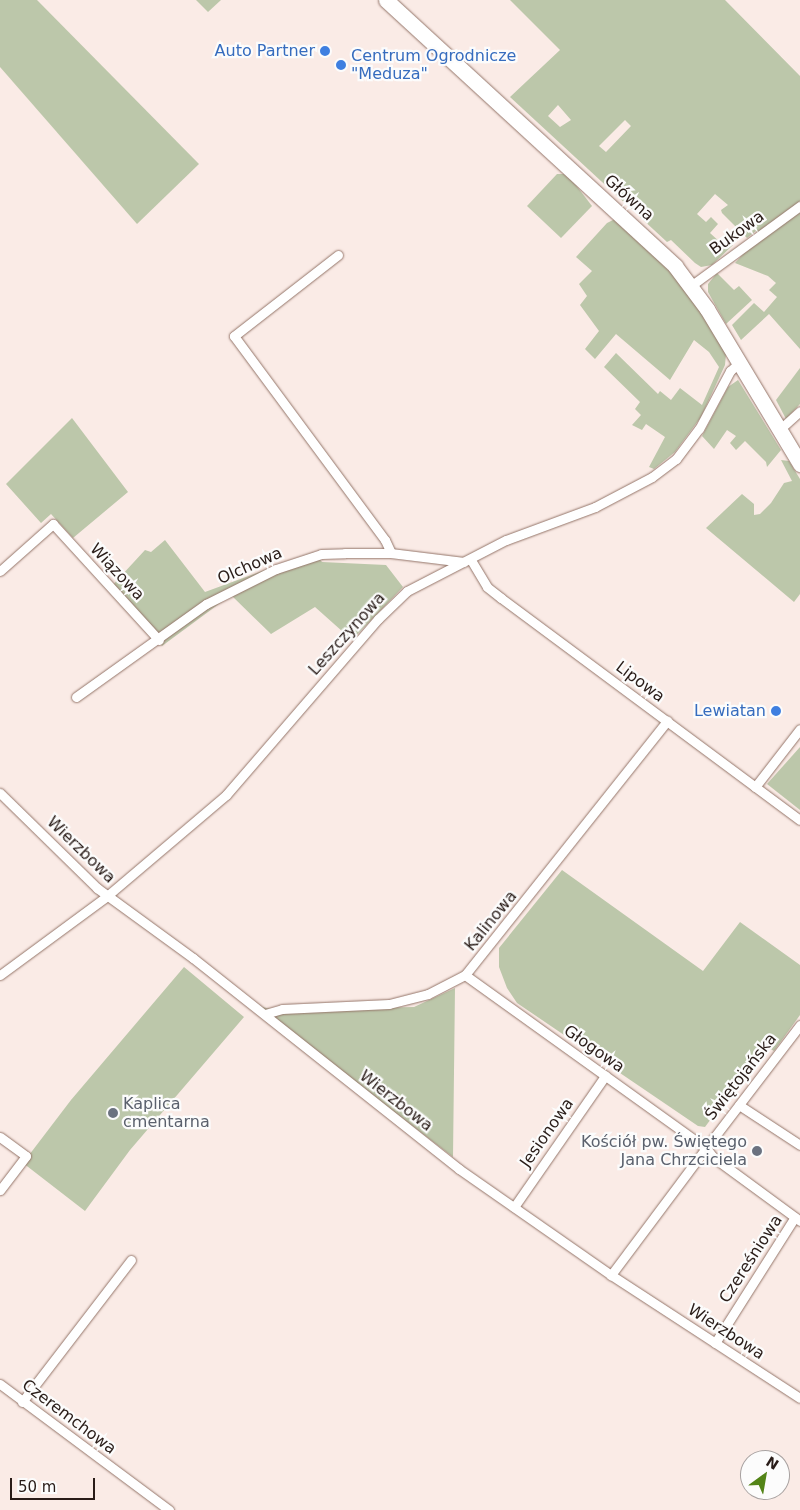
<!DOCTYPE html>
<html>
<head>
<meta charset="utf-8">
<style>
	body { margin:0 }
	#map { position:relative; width:800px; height:1510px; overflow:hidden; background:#faebe6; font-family:"DejaVu Sans",sans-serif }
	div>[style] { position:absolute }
	.green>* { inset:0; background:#bcc7aa }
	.roads { filter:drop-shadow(0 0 1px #947569) drop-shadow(0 0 1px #947569) }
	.street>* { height:9px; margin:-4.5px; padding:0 4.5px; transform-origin:4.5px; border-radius:4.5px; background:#fff }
	.primary>* { height:15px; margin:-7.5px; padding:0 7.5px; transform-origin:7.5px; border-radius:7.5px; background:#fff }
	.dots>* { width:14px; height:14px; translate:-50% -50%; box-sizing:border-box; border:2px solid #fcfcfc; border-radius:50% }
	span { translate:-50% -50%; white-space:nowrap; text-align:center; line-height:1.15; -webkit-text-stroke:4.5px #fcfcfc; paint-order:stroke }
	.shop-label { font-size:16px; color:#366cbe }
	.right { translate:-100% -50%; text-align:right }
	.left { translate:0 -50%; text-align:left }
	.street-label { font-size:16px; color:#291c18 }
	.worship-label { font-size:16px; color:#5b616d }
	.north { position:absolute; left:740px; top:1450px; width:50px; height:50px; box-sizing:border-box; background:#fcfcfc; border:1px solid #a8a2a1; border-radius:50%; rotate:32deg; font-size:14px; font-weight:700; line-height:20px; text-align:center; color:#291c18 }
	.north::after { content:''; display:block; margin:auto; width:18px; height:22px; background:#538417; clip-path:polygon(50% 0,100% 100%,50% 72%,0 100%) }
	.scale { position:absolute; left:10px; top:1478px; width:85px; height:22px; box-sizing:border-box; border:2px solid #291c18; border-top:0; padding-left:6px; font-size:15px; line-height:18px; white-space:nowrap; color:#291c18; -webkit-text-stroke:4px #fcfcfc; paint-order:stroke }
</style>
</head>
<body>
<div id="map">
	<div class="green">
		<i style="clip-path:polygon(0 0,37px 0,199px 164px,137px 224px,0 67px)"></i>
		<i style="clip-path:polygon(196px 0,221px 0,208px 12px)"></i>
		<i style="clip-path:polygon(evenodd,510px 0,725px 0,800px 76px,800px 206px,760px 234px,756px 231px,747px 238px,722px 213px,721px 210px,728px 205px,715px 194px,697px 214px,706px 222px,711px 217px,718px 224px,710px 233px,721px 243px,727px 237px,733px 245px,712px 265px,701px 267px,695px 263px,671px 240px,667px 242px,510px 97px,560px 50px,510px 0,558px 105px,571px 120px,560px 127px,548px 116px,558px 105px,510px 0,625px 120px,631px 126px,606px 152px,599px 146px,625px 120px)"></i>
		<i style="clip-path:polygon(557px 174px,564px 174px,572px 180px,592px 206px,561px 238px,527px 206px)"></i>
		<i style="clip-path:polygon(800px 212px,800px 349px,769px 314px,741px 340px,732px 325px,754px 303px,764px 312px,777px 297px,769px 290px,776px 283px,768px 276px,735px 263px,747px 250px)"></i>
		<i style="clip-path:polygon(617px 218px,687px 289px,726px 354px,725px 365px,701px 417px,675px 452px,654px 469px,649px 467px,665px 437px,646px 424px,642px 430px,632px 425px,641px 415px,635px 409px,640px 402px,604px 367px,616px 353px,658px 394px,660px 391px,671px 400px,680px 388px,702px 405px,719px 367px,709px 352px,694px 340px,670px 380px,616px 334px,595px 359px,585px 349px,599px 331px,580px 305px,587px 296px,579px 284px,592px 271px,576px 257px,607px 223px)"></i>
		<i style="clip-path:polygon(717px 273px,734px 290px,739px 286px,752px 300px,726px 324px,708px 292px,708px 284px)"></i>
		<i style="clip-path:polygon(800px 368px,800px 404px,786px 419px,776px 400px)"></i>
		<i style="clip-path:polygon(738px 380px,781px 450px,767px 467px,766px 462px,745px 441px,736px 450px,730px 443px,736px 436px,727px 430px,714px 449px,702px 436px,728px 387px)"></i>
		<i style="clip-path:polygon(72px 418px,128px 492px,73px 538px,51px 514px,41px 523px,6px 484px)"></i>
		<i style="clip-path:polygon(781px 460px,789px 461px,800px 479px,800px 594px,794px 602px,706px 528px,742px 494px,754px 504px,754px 515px,760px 514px,771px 503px,784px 483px,792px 481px)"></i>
		<i style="clip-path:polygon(165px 540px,205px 592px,314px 552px,322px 562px,386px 565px,403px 587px,352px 640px,315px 607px,271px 634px,231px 595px,162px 646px,109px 589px,145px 550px,151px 552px)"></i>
		<i style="clip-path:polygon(800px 747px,800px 810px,767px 784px)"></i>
		<i style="clip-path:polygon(562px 870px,703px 971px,740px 922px,800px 965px,800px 1015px,774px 1051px,765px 1046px,705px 1127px,698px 1126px,517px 1003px,507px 988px,499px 967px,499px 948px)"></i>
		<i style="clip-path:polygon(184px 967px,244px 1017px,130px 1150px,85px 1211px,23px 1163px,71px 1100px)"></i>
		<i style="clip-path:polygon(455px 988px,453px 1157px,254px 1005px,275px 1010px,414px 1007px)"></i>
	</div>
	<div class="roads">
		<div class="street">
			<i style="left:338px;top:255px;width:132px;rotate:142.1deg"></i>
			<i style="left:234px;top:336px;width:254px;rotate:53.5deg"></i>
			<i style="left:385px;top:540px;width:14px;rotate:65deg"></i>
			<i style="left:692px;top:285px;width:134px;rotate:-36.2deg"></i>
			<i style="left:779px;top:430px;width:28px;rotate:-42deg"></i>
			<i style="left:471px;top:560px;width:31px;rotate:59deg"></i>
			<i style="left:487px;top:587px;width:18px;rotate:38deg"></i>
			<i style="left:501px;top:598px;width:372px;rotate:36.6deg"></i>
			<i style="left:0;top:571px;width:71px;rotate:-41.6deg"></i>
			<i style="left:53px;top:524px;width:157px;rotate:47.6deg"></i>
			<i style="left:76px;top:697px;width:160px;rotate:-35.6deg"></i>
			<i style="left:206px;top:604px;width:78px;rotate:-26.6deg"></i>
			<i style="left:276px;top:569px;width:47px;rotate:-18.4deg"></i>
			<i style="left:321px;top:554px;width:24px;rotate:-2deg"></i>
			<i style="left:345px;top:553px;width:46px"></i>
			<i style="left:391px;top:553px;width:73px;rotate:7.1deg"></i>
			<i style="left:755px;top:787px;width:73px;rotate:-52.2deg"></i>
			<i style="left:0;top:793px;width:136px;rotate:44.4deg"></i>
			<i style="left:97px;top:888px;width:119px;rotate:36.1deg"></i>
			<i style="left:193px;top:958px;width:340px;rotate:38.4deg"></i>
			<i style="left:459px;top:1169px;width:185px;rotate:34.9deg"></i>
			<i style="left:611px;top:1275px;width:225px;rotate:33.1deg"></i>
			<i style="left:0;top:975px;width:133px;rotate:-36.4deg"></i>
			<i style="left:107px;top:896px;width:156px;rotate:-40.3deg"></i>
			<i style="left:226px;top:795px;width:233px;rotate:-49.2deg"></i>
			<i style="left:378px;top:619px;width:40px;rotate:-44deg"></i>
			<i style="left:407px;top:591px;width:111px;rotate:-27.3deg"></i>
			<i style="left:506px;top:540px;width:95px;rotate:-20.3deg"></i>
			<i style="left:595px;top:507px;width:64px;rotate:-27.8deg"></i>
			<i style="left:652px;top:477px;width:30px;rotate:-37deg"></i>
			<i style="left:676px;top:459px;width:38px;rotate:-53deg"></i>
			<i style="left:699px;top:429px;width:66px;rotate:-61.9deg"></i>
			<i style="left:730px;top:371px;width:13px;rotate:-42deg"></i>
			<i style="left:465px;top:975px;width:297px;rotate:35.7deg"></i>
			<i style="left:706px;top:1148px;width:159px;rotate:126.8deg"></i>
			<i style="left:265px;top:1014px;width:18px;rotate:-16deg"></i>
			<i style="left:282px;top:1009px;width:107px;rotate:-2.7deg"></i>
			<i style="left:389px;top:1004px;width:40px;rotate:-14.4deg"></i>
			<i style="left:428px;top:994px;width:42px;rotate:-27.2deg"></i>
			<i style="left:465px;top:975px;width:325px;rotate:-51.5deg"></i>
			<i style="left:800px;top:1025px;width:155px;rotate:127.4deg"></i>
			<i style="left:706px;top:1148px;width:11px;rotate:52deg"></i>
			<i style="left:713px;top:1157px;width:108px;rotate:36.3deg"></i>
			<i style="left:739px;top:1105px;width:73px;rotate:33.3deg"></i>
			<i style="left:0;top:1137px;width:32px;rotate:36deg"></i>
			<i style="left:26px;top:1156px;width:43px;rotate:127.4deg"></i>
			<i style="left:514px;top:1207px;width:160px;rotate:-55.2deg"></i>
			<i style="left:715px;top:1343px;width:149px;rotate:-57.6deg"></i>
			<i style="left:0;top:1384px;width:211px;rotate:36.7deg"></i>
			<i style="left:22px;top:1402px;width:179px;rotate:-52.5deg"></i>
		</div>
		<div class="primary">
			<i style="left:386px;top:0;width:393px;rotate:42.6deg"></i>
			<i style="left:675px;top:266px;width:54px;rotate:53.3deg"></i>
			<i style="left:707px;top:309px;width:181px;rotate:59deg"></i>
		</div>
	</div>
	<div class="dots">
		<i style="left:325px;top:51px;background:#3f7fe0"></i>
		<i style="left:341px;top:65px;background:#3f7fe0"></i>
		<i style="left:776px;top:711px;background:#3f7fe0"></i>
		<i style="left:113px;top:1113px;background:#6b7280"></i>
		<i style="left:757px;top:1151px;background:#6b7280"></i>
	</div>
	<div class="shop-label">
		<span class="right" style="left:315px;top:51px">Auto Partner</span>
		<span class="left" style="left:351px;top:65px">Centrum Ogrodnicze<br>"Meduza"</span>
		<span class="right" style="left:766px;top:711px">Lewiatan</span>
	</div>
	<div class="street-label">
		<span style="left:629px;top:198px;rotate:42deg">Główna</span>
		<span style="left:737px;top:233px;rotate:-36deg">Bukowa</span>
		<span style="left:250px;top:566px;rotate:-24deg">Olchowa</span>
		<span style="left:117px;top:572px;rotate:47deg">Wiązowa</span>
		<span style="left:347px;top:634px;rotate:-48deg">Leszczynowa</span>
		<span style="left:640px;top:682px;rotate:37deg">Lipowa</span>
		<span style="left:81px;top:850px;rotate:44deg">Wierzbowa</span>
		<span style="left:491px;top:921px;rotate:-51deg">Kalinowa</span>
		<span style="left:594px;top:1049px;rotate:35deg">Głogowa</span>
		<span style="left:741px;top:1077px;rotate:-52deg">Świętojańska</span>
		<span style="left:396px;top:1101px;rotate:38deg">Wierzbowa</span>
		<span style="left:547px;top:1133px;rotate:-55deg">Jesionowa</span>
		<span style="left:751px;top:1259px;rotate:-57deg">Czereśniowa</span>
		<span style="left:726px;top:1332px;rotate:33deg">Wierzbowa</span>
		<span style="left:69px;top:1417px;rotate:37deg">Czeremchowa</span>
	</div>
	<div class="worship-label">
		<span class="left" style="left:123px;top:1113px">Kaplica<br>cmentarna</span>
		<span class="right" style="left:747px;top:1151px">Kościół pw. Świętego<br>Jana Chrzciciela</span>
	</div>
	<div class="north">N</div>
	<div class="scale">50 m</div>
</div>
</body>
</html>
